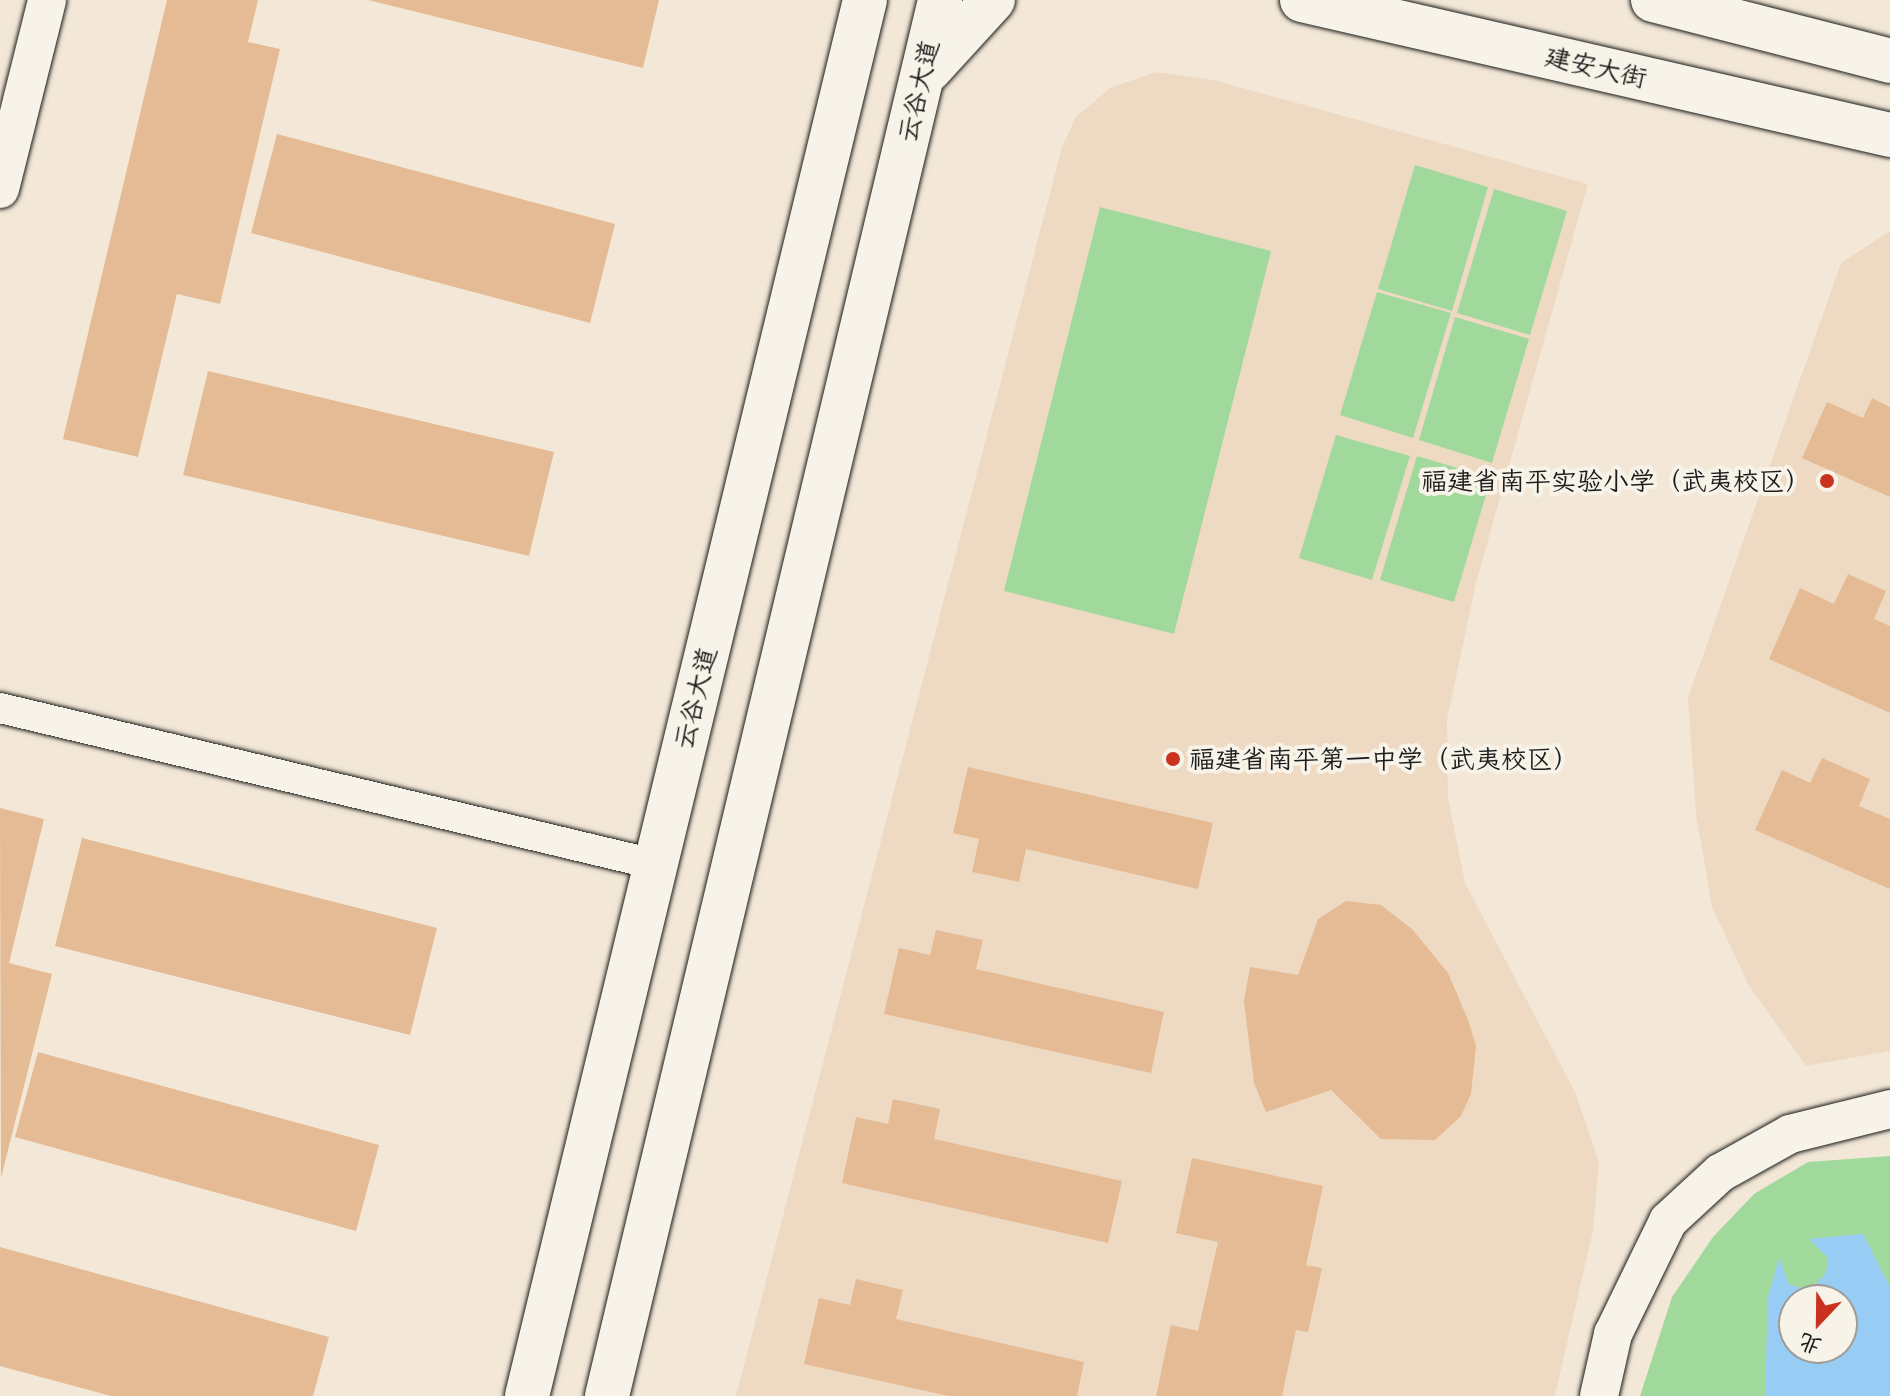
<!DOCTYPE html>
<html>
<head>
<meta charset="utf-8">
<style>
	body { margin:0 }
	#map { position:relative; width:1890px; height:1396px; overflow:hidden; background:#f3e8d7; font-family:"Patrick Hand","LXGW WenKai TC",sans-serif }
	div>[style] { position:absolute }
	.built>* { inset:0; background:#eedac3 }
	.green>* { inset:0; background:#a1d99d }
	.water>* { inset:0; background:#97ccf5 }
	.building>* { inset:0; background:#e4bb94 }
	.roads { filter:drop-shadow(0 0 2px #1c1c1c) drop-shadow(0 0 2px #1c1c1c) }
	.minor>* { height:30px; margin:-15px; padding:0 15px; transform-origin:15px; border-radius:15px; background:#f7f3e8 }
	.tertiary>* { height:38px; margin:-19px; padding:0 19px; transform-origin:19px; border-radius:19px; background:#f7f3e8 }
	.secondary>* { height:44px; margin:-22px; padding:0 22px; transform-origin:22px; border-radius:22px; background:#f7f3e8 }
	.primary>* { height:44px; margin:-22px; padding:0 22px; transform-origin:22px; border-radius:22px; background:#f7f3e8 }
	.dots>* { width:22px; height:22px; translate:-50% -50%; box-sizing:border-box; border:4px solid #f7f3e8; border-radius:50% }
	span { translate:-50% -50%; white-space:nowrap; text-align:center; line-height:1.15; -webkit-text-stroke:8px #f7f3e8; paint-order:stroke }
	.street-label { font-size:26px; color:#1c1c1c }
	.poi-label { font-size:26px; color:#1c1c1c }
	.right { translate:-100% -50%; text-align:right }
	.left { translate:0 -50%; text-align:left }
	.north { position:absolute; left:1778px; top:1284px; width:80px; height:80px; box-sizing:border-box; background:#f7f3e8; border:2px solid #9f9d96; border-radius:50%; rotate:202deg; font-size:22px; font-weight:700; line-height:32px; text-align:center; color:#1c1c1c }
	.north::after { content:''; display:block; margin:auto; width:28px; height:36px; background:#c8321e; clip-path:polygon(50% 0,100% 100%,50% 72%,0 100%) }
</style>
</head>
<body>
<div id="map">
	<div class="built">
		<i style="clip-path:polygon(1156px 72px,1214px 80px,1588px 184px,1476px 583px,1447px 720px,1448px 798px,1465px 883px,1575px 1092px,1599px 1162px,1593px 1230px,1555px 1396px,736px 1396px,1062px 147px,1076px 117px,1110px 88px)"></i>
		<i style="clip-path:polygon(1890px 231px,1890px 1051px,1806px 1066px,1748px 984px,1712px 907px,1696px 815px,1688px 698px,1841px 263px)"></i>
	</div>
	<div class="green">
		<i style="clip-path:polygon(1415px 165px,1488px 187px,1452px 311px,1378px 289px)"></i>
		<i style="clip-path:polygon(1494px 189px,1567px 211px,1530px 335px,1457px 313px)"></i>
		<i style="clip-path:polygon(1100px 207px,1271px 251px,1174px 634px,1004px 591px)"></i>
		<i style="clip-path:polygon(1377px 292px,1451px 313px,1413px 438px,1340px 415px)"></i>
		<i style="clip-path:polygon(1455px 317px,1529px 339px,1492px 463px,1419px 440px)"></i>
		<i style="clip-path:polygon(1336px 435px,1410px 456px,1372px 580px,1299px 558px)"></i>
		<i style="clip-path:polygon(1417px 456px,1491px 478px,1454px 602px,1380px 580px)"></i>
		<i style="clip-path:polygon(evenodd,1890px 1156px,1890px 1396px,1640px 1396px,1672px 1297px,1713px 1237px,1754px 1194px,1808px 1162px,1890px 1156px,1794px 1300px,1842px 1300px,1842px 1348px,1794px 1348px,1794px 1300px)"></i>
	</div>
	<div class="water">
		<i style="clip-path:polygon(evenodd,1863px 1234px,1890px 1287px,1890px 1396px,1765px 1396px,1768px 1297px,1779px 1258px,1789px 1285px,1811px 1290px,1826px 1273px,1828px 1258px,1809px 1239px,1863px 1234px,1794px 1300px,1842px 1300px,1842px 1348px,1794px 1348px,1794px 1300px)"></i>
	</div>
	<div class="building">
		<i style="clip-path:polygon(167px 0,258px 0,248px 42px,280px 49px,220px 304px,177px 294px,138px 457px,63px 439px)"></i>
		<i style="clip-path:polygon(368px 0,659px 0,643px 68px)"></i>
		<i style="clip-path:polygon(277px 134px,615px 224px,590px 323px,251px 233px)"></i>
		<i style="clip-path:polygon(208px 371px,554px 452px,529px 556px,183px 475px)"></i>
		<i style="clip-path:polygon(1872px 398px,1890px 407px,1890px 497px,1802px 458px,1827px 402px,1863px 418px)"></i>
		<i style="clip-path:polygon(1848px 574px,1886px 591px,1874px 619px,1890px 626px,1890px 713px,1769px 659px,1800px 588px,1834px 604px)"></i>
		<i style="clip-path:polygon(1822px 758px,1870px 779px,1859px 806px,1890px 819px,1890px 889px,1755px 830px,1782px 770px,1810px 783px)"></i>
		<i style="clip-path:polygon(968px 767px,1213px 823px,1198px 889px,1026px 849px,1019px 882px,972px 872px,979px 839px,953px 833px)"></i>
		<i style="clip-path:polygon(0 808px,44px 819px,9px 963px,52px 974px,1px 1178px)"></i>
		<i style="clip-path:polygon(82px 838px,437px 928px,410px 1035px,55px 946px)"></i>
		<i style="clip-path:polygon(1346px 901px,1381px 905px,1412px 929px,1448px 973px,1468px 1020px,1476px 1046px,1471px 1094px,1461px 1116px,1435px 1140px,1381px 1139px,1331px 1090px,1266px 1112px,1254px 1083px,1244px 1001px,1250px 967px,1298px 975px,1318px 919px)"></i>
		<i style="clip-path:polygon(936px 930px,983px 940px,976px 969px,1164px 1012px,1151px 1073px,884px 1014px,899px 948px,930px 955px)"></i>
		<i style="clip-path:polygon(38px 1052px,379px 1145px,356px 1231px,15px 1137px)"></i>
		<i style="clip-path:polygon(893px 1099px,940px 1109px,934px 1139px,1122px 1181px,1108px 1243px,842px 1183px,856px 1117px,888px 1124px)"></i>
		<i style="clip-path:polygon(1192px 1158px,1323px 1186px,1306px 1265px,1322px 1268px,1308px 1332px,1296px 1330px,1282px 1396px,1156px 1396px,1171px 1325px,1198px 1331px,1218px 1242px,1176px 1233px)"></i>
		<i style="clip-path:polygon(0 1247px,329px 1337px,313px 1396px,111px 1396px,0 1366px)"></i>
		<i style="clip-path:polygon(856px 1279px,903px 1290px,896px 1319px,1084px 1362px,1077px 1396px,949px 1396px,804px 1364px,819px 1298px,850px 1305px)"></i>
	</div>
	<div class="roads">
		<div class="minor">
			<i style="left:0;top:708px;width:672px;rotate:13.42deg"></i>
		</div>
		<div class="tertiary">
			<i style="left:0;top:189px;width:195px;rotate:-76deg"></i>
			<i style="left:1599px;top:1396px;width:64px;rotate:-77.3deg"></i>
			<i style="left:1613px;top:1334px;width:126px;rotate:-64deg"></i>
			<i style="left:1668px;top:1221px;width:71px;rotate:-42.7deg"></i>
			<i style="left:1720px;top:1173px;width:80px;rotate:-29.1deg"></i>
			<i style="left:1790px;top:1134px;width:103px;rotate:-14deg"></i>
		</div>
		<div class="secondary">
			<i style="left:929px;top:70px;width:95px;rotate:-47.6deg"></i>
			<i style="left:527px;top:1396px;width:1436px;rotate:-76.39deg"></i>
			<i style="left:607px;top:1396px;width:1435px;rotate:-76.58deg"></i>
		</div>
		<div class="primary">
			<i style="left:1302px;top:0;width:603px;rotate:12.93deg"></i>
			<i style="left:1653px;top:0;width:245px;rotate:14.4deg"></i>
		</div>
	</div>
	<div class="dots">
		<i style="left:1827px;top:481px;background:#c8321e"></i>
		<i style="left:1173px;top:759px;background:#c8321e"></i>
	</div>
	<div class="street-label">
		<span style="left:1596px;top:67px;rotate:13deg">建安大街</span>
		<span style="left:918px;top:91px;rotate:-77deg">云谷大道</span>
		<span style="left:695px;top:698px;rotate:-76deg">云谷大道</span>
	</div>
	<div class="poi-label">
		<span class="right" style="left:1811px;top:481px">福建省南平实验小学（武夷校区）</span>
		<span class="left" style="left:1189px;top:759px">福建省南平第一中学（武夷校区）</span>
	</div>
	<div class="north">北</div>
</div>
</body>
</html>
